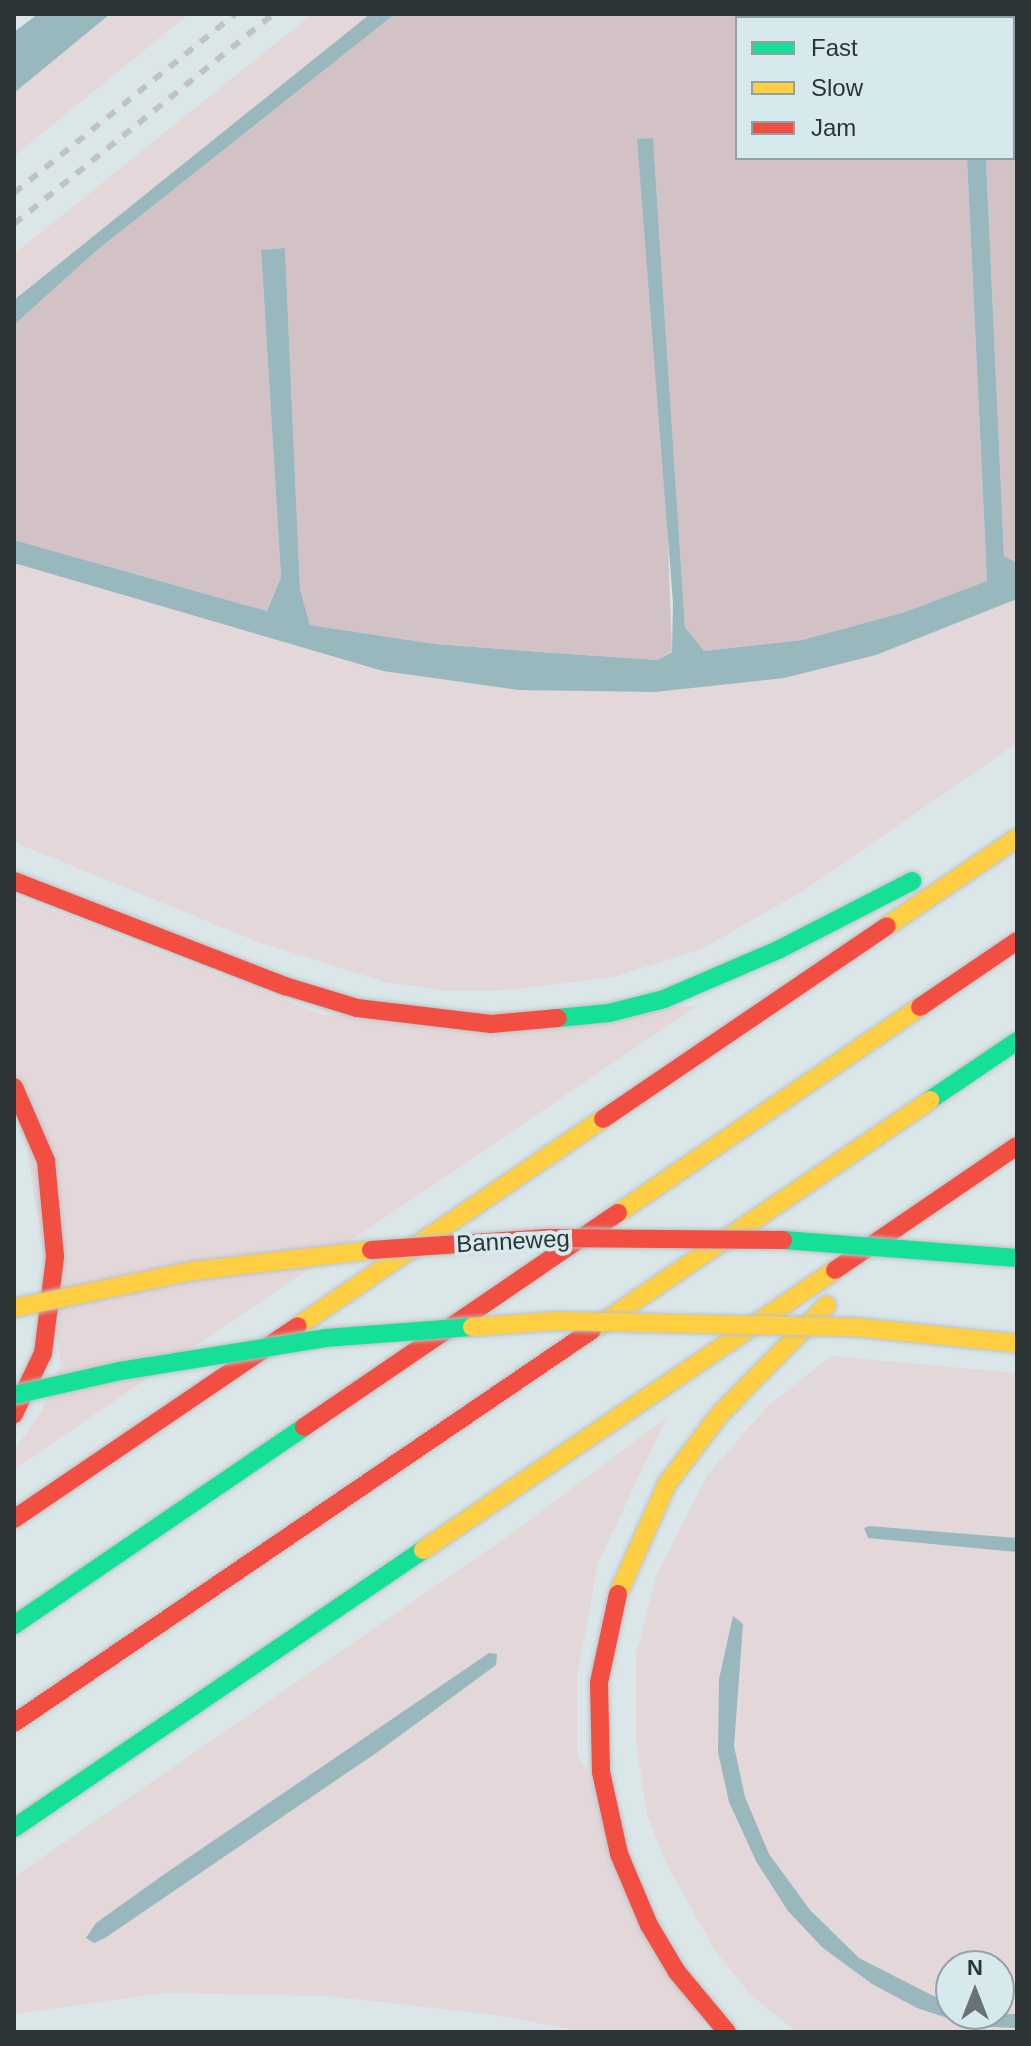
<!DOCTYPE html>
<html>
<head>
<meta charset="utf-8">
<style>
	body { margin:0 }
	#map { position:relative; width:1031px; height:2046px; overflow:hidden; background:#dbe6e8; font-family:Helvetica,sans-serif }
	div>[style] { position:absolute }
	.green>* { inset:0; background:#e4d7d9 }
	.forest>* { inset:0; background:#d3c2c5 }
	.water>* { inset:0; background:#98b8bd }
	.roads { filter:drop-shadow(0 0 2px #bac2c4) drop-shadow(0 0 2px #bac2c4) }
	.fast>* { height:18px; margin:-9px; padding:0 9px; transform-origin:9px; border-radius:9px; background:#16e098 }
	.slow>* { height:18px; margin:-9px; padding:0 9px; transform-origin:9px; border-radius:9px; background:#ffcf43 }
	.jam>* { height:18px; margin:-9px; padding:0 9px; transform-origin:9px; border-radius:9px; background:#f24e42 }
	.rail>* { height:6px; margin-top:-3px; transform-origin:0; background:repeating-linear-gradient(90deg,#c1c3c3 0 10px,transparent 0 20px) }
	.bridges { filter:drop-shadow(0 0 2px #bac2c4) drop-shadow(0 0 2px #bac2c4) }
	.fast-bridge>* { height:18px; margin:-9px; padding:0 9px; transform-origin:9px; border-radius:9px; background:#16e098 }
	.slow-bridge>* { height:18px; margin:-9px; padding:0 9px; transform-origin:9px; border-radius:9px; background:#ffcf43 }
	.jam-bridge>* { height:18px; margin:-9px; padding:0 9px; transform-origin:9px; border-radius:9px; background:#f24e42 }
	span { translate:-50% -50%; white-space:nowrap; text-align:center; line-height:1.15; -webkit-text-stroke:8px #d6eaed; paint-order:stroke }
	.street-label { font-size:24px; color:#2c3435 }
	.frame { position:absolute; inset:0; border:16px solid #2c3435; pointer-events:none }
	.legend { position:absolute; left:735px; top:16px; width:280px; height:144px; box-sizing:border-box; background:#d6eaed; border:2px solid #92a1a3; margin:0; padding:10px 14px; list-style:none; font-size:24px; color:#2c3435 }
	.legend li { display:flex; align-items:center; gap:16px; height:40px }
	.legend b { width:40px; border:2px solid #92a1a3 }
	.north { position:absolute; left:935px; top:1950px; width:80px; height:80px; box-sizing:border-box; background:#d6eaed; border:2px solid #92a1a3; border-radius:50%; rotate:0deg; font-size:22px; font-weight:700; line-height:32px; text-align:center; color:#2c3435 }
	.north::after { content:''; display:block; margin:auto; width:28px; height:36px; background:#697274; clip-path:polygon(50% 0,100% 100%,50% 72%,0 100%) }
</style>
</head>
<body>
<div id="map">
	<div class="green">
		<i style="clip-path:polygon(110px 14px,189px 14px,14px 156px,14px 93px)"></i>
		<i style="clip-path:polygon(312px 14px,370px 14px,14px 300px,14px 254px)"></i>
		<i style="clip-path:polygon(14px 563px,383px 671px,519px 690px,876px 655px,1017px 599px,1017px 743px,806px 889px,704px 948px,614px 977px,510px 990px,448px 991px,385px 982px,258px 942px,14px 842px)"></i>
		<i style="clip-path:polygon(14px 896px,324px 1015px,697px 1006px,14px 1469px,14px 1451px,42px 1410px,61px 1363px,14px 1068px)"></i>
		<i style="clip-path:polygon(evenodd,831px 1356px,1017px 1373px,1017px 2032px,796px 2032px,750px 1994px,714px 1949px,666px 1863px,647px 1814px,636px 1743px,636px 1653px,657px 1574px,708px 1474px,768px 1406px,831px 1356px,951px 1966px,999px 1966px,999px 2014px,951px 2014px,951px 1966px)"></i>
		<i style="clip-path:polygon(667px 1417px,598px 1563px,577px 1679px,577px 1752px,708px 2032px,583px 2032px,496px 2015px,327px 1996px,164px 1993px,14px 2014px,14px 1877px,508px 1536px)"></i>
	</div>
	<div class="forest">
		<i style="clip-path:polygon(395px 14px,961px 14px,961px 18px,737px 18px,737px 158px,967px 158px,987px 582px,905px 612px,802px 640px,704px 651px,685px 627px,653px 138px,672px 651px,659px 660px,554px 653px,435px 644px,310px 625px,300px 589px,285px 248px,261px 251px,281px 577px,267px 611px,14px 540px,14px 325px,96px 251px)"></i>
		<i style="clip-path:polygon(979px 14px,1017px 14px,1017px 563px,1004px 556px,986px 158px,1013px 158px,1013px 18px)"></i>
	</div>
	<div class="water">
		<i style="clip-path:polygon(38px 14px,110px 14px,14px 93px,14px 32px)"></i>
		<i style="clip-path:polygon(370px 14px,395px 14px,96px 251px,14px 325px,14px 300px)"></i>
		<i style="clip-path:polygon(653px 138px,685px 627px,704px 651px,802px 640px,905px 612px,987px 581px,967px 158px,986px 158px,1004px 556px,1017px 563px,1017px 599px,876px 655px,784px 678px,655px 692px,519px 690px,383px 671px,14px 563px,14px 540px,267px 611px,281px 577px,261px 250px,285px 248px,300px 589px,310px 625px,435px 644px,554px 653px,658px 660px,672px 652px,673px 603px,637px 139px)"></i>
		<i style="clip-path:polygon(869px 1526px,1017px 1538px,1017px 1552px,868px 1538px,864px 1528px)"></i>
		<i style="clip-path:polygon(733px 1616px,743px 1624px,734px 1746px,745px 1797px,769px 1854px,810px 1910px,859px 1958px,951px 2005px,951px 2014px,1017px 2014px,1017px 2028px,972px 2026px,917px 2008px,872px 1984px,823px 1948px,788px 1911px,756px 1861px,729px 1802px,718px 1752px,719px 1679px)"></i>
		<i style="clip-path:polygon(489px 1653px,497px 1654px,496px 1665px,379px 1751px,105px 1938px,94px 1943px,86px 1938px,96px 1923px,166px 1873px)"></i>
	</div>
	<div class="roads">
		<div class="fast">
			<i style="left:558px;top:1018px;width:51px;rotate:-5.6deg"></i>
			<i style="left:609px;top:1013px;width:57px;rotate:-14.3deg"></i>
			<i style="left:664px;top:999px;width:124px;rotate:-23.3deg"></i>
			<i style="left:778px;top:950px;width:151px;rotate:-27.2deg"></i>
			<i style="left:930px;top:1100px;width:105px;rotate:-34.1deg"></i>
			<i style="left:14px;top:1625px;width:351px;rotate:-34.3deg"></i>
			<i style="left:14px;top:1828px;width:495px;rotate:-34.2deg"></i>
		</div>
		<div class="slow">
			<i style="left:887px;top:926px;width:157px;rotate:-34.1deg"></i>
			<i style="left:618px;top:1213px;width:366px;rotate:-34.3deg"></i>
			<i style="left:298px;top:1326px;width:369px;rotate:-34.2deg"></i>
			<i style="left:592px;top:1330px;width:409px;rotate:-34.2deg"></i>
			<i style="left:423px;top:1550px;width:498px;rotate:-34.2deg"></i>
			<i style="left:618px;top:1594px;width:120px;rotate:-66deg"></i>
			<i style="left:667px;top:1484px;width:86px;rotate:-53deg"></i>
			<i style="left:719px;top:1415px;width:154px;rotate:-45.5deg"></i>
		</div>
		<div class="jam">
			<i style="left:14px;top:881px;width:291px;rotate:21.2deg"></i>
			<i style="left:285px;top:986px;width:75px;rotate:17deg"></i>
			<i style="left:357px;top:1008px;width:135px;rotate:6.8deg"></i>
			<i style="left:491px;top:1024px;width:67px;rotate:-5.1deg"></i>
			<i style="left:920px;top:1007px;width:117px;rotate:-34.2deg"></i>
			<i style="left:14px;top:1087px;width:81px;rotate:66.6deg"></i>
			<i style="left:46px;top:1161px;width:96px;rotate:84.6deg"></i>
			<i style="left:55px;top:1257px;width:97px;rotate:97.1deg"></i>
			<i style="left:43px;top:1353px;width:68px;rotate:115.4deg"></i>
			<i style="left:603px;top:1119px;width:343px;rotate:-34.2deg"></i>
			<i style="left:835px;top:1270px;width:220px;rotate:-34.3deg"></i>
			<i style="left:304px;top:1427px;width:380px;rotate:-34.3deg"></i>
			<i style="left:14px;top:1519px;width:343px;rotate:-34.2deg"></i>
			<i style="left:618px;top:1594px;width:91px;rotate:102.1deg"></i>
			<i style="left:599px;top:1683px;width:89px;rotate:88.7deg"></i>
			<i style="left:601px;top:1772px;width:84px;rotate:77.6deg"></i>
			<i style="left:619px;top:1854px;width:77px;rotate:67.1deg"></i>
			<i style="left:649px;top:1925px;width:55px;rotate:59.2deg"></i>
			<i style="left:677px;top:1972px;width:78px;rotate:50.2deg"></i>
			<i style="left:14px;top:1723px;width:699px;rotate:-34.21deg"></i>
		</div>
	</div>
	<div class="rail">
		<i style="left:14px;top:193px;width:284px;rotate:-39deg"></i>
		<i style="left:14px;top:224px;width:333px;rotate:-39deg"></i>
	</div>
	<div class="bridges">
		<div class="fast-bridge">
			<i style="left:783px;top:1240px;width:235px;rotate:4.4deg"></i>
			<i style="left:14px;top:1395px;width:109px;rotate:-12.8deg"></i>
			<i style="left:120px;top:1371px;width:208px;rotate:-9.1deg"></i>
			<i style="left:325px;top:1338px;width:147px;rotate:-4.3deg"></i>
		</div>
		<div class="slow-bridge">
			<i style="left:14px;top:1308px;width:183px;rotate:-11.7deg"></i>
			<i style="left:193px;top:1271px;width:179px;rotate:-6.7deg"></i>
			<i style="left:472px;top:1327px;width:85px;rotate:-4deg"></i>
			<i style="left:557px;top:1321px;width:297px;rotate:1.2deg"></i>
			<i style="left:854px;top:1327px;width:162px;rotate:5.7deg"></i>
		</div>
		<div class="jam-bridge">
			<i style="left:371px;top:1250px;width:177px;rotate:-3.9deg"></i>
			<i style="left:548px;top:1238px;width:235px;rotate:0.5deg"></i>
		</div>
	</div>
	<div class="street-label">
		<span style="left:513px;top:1241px;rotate:-3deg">Banneweg</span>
	</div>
	<div class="frame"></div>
	<ul class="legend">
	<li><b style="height:10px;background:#16e098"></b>Fast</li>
	<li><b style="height:10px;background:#ffcf43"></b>Slow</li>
	<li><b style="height:10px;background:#f24e42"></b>Jam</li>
	</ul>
	<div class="north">N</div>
</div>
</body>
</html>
